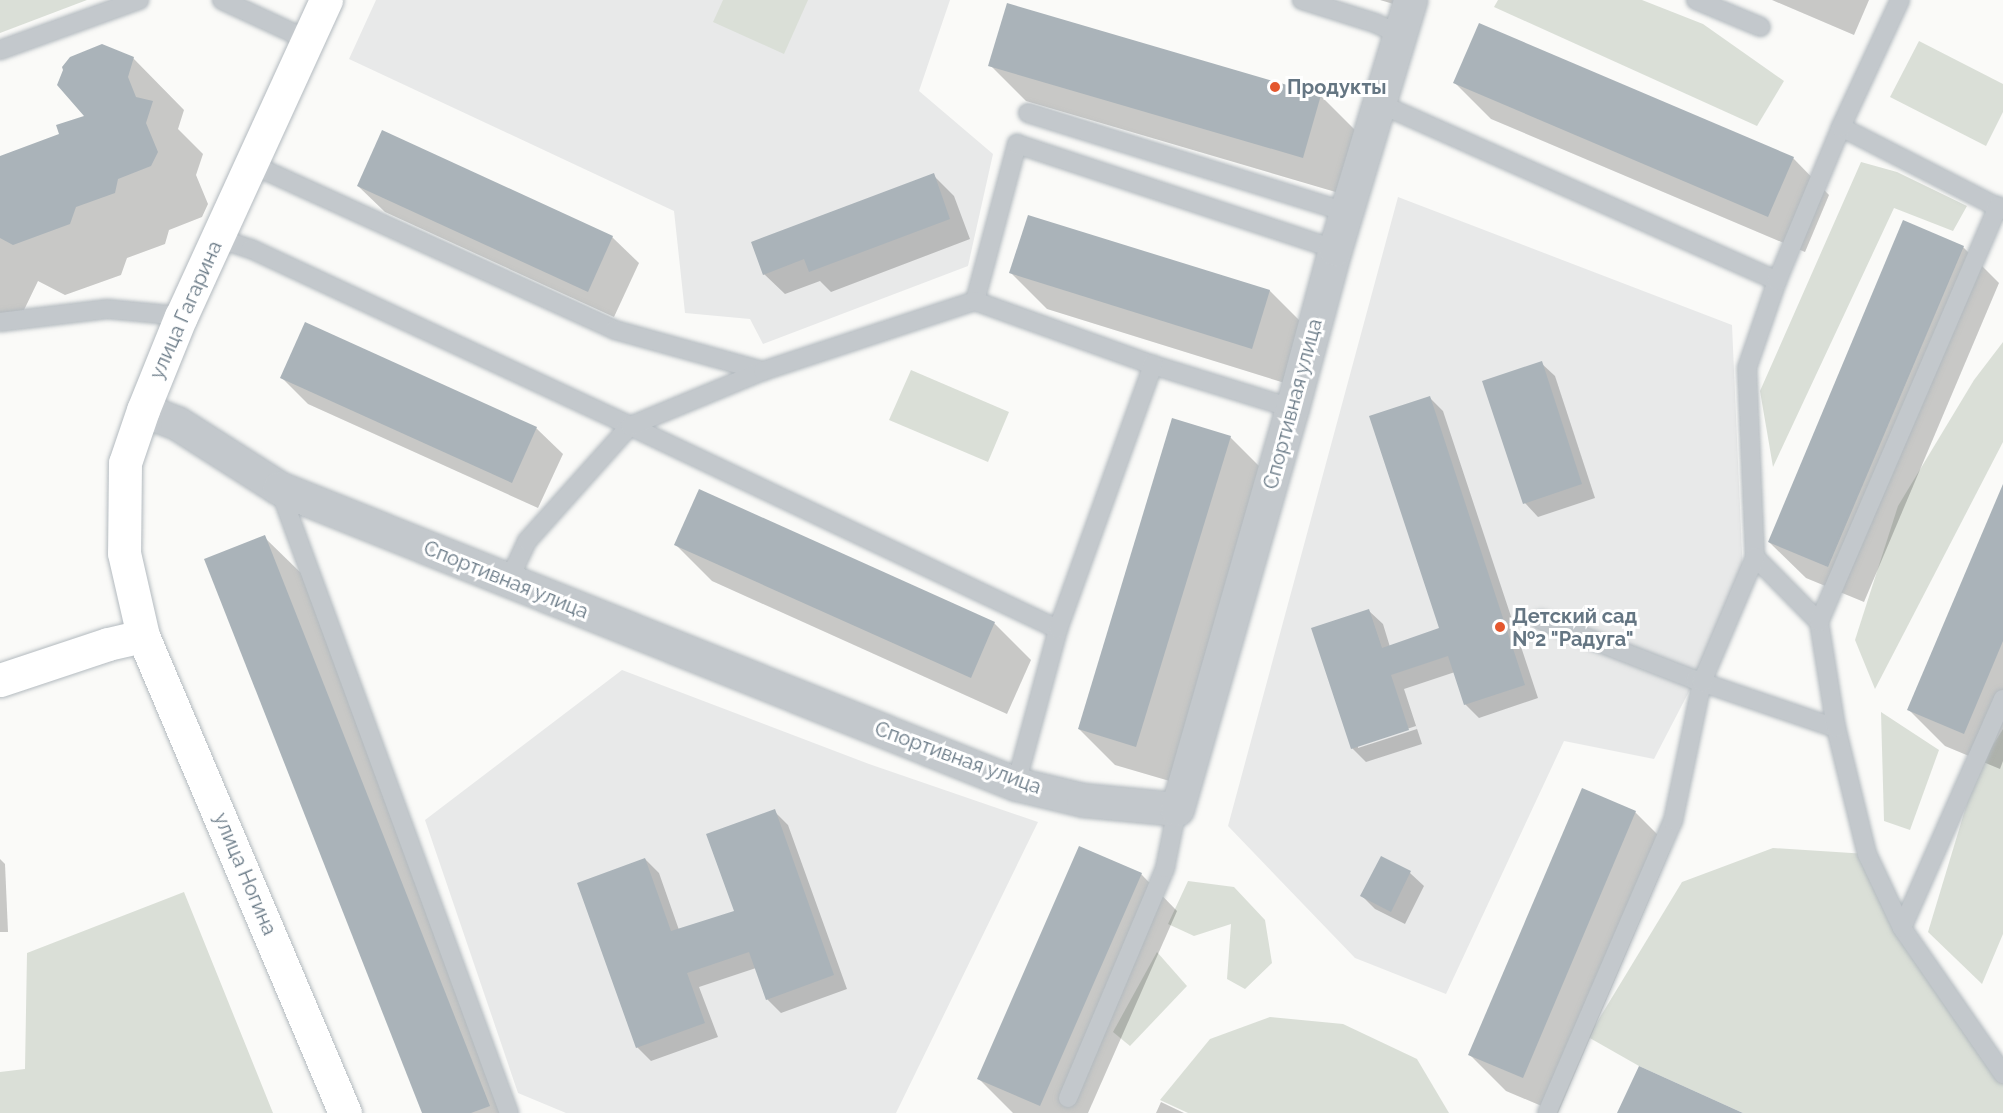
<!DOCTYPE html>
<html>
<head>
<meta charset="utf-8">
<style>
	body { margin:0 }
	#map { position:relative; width:2003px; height:1113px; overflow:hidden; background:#fafaf8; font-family:Raleway,sans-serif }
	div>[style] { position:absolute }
	.built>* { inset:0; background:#e8e9e9 }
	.green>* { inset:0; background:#dadfd7 }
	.shadow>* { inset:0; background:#0003 }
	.building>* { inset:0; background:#aab3b9 }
	.roads { filter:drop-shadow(0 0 2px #b3babf) drop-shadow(0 0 2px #b3babf) }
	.lane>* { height:18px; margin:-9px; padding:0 9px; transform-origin:9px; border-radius:9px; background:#c3c8cc }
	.street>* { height:33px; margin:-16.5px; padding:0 16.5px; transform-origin:16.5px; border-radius:16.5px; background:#c3c8cc }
	.secondary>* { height:33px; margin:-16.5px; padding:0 16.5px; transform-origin:16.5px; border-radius:16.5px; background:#fff }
	.dots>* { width:16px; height:16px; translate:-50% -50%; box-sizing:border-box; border:3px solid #fff; border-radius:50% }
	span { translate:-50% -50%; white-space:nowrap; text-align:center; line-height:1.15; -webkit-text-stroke:6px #fff; paint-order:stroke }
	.poi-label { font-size:20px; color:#657683; font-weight:700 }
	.left { translate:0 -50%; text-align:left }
	.street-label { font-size:20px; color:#657683 }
</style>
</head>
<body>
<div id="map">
	<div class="built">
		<i style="clip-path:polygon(376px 0,950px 0,919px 91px,993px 154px,968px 266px,763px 344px,750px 319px,685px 313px,674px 211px,349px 59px)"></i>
		<i style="clip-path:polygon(1398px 197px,1732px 325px,1743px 575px,1695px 680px,1654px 759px,1564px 741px,1446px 994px,1355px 958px,1228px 826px)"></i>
		<i style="clip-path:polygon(622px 670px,869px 764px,1038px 822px,896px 1113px,566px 1113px,518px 1093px,425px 820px)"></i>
	</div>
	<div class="green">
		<i style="clip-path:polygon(0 0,87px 0,0 33px)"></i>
		<i style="clip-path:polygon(723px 0,808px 0,784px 54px,713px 22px)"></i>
		<i style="clip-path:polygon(1498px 0,1642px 0,1703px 24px,1784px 81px,1757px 126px,1494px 7px)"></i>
		<i style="clip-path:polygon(1919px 41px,2003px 84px,2003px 112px,1986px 146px,1890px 97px)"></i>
		<i style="clip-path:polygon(1861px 162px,1897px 172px,1967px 206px,1953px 231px,1894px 208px,1773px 467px,1760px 391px)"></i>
		<i style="clip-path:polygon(2003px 342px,2003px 442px,1875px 689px,1855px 640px,1898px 506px,1974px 380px)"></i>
		<i style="clip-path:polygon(911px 370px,1009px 412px,988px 462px,889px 420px)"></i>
		<i style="clip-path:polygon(1881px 712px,1939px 750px,1910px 830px,1884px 821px)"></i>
		<i style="clip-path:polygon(2003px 729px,2003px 934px,1982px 984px,1928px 932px,1977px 770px)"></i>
		<i style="clip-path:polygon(1773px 848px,1867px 854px,2003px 1074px,2003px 1113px,1743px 1113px,1639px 1066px,1588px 1037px,1682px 882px)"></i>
		<i style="clip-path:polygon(1188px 881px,1234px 887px,1265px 920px,1272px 963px,1245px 989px,1227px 979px,1231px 924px,1194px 936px,1168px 924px)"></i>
		<i style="clip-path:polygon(184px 892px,273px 1113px,0 1113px,0 1072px,25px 1069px,27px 953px)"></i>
		<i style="clip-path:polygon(1157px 952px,1187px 986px,1130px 1046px,1113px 1032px)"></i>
		<i style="clip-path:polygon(1270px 1017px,1343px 1024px,1417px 1059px,1449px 1113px,1188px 1113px,1160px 1100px,1210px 1039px)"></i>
	</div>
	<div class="shadow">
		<i style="clip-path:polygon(1380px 0,1402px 0,1400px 6px)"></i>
		<i style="clip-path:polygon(1772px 0,1869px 0,1854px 35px)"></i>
		<i style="clip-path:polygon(133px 58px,184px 110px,178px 129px,203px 154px,196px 175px,208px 204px,202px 217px,169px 230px,165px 244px,127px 258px,121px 275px,65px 295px,38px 281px,24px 310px,0 319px,0 157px,61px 135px,87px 116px)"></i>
		<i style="clip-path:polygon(990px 65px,1321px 96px,1357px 132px,1339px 193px,1026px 101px)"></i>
		<i style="clip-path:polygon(1455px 83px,1793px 158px,1829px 195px,1805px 252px,1491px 119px)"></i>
		<i style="clip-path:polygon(933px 175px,954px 196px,970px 239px,831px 292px,820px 281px,785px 294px,764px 274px)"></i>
		<i style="clip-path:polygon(358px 186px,612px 237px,639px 263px,614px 317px,385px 212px)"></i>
		<i style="clip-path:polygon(1963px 247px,1999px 283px,1864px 602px,1806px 578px,1769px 542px)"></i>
		<i style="clip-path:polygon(1011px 273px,1270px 291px,1306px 327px,1288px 384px,1047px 309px)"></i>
		<i style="clip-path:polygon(1541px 363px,1555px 376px,1595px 498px,1538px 517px,1525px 503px)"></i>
		<i style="clip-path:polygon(282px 378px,536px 428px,563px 454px,538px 508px,308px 404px)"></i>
		<i style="clip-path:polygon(evenodd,1429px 397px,1443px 411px,1538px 698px,1479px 718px,1465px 704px,1455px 672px,1404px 689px,1422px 744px,1366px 762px,1352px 748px,1369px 611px,1383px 624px,1390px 647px,1441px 629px,1429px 397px,1416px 726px,1417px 729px,1358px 748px,1358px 745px,1416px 726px)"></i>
		<i style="clip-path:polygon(1230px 437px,1266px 473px,1173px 782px,1115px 765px,1079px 729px)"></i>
		<i style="clip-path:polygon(2003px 488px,2003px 761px,2000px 769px,1945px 746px,1909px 710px)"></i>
		<i style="clip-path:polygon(700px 491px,994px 623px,1031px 660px,1007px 714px,712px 581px,676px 545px)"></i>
		<i style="clip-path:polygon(264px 537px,301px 573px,513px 1113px,424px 1113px)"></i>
		<i style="clip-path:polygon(774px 811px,788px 825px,847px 989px,781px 1013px,767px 999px,756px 968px,699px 987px,718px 1037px,651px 1061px,637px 1047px,645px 859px,659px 873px,679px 930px,736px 912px)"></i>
		<i style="clip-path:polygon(1635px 812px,1671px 848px,1558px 1113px,1506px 1091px,1470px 1055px)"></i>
		<i style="clip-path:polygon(1381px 858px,1410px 873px,1424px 886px,1405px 924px,1375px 909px,1362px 896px)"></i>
		<i style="clip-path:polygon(0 859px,5px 864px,8px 932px,0 932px)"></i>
		<i style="clip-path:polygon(1141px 874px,1177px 911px,1088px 1113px,1013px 1113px,979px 1079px)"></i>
		<i style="clip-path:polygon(1161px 1102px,1184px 1113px,1156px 1113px)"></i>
	</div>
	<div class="building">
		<i style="clip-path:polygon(1007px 3px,1321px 95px,1303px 158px,988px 66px)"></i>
		<i style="clip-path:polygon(1479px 23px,1794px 157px,1768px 217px,1453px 83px)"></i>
		<i style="clip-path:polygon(102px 44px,134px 57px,128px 77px,136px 97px,153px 101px,146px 123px,158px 152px,151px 166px,118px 179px,115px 193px,76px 207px,70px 224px,13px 245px,0 238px,0 156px,59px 134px,56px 125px,84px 116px,57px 85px,63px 70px,62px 67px,70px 57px)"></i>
		<i style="clip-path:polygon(382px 130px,613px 236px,588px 292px,357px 186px)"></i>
		<i style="clip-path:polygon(934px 173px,950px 219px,809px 272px,804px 259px,763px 275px,751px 242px)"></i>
		<i style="clip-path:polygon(1028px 215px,1270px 290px,1252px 349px,1009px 273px)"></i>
		<i style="clip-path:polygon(1903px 220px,1964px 246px,1828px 567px,1768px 542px)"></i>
		<i style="clip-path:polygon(305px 322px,537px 427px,512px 483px,280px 378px)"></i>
		<i style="clip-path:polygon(1542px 361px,1582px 484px,1523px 504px,1482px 381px)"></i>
		<i style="clip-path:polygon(1430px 396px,1525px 685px,1464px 705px,1448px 656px,1391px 675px,1409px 730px,1351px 749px,1311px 628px,1369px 609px,1382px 648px,1439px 628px,1369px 416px)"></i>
		<i style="clip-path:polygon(1172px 418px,1231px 436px,1136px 747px,1078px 729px)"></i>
		<i style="clip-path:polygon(2003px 484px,2003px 641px,1964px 734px,1907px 710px)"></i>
		<i style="clip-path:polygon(699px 489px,995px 622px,971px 678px,674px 545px)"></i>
		<i style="clip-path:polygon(265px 535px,490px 1106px,471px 1113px,422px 1113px,204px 559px)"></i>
		<i style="clip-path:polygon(1582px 788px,1636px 811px,1523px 1078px,1468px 1055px)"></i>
		<i style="clip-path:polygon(775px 809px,834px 975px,766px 1000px,749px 952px,687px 973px,705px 1023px,636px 1048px,577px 883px,645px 858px,671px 931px,734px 911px,706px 834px)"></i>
		<i style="clip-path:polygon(1079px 846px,1142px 873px,1040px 1106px,977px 1079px)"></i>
		<i style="clip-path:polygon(1381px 856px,1411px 871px,1391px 912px,1360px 896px)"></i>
		<i style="clip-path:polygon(1639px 1066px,1743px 1113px,1617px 1113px)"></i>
	</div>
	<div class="roads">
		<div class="lane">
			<i style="left:222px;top:0;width:95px;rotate:24.9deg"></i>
			<i style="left:1302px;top:0;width:77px;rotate:17.5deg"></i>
			<i style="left:1375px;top:23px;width:26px;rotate:25deg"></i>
			<i style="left:1696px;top:0;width:70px;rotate:22.6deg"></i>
			<i style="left:0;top:50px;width:148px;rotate:-19.8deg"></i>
			<i style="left:1378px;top:103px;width:437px;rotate:24deg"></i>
			<i style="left:1028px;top:113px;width:333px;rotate:17.3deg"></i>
			<i style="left:1841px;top:127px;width:182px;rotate:27.1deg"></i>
			<i style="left:251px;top:164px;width:400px;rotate:24.5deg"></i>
			<i style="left:615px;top:330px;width:154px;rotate:15.5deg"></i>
			<i style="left:217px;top:238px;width:36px;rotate:18deg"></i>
			<i style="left:251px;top:249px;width:418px;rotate:25deg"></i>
			<i style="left:630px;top:426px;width:474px;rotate:25.4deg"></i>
			<i style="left:975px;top:301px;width:163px;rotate:-75deg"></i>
			<i style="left:1017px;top:144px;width:335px;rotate:18.3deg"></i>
			<i style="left:0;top:322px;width:108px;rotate:-6.9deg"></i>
			<i style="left:107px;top:309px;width:74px;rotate:5.4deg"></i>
			<i style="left:279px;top:488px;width:666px;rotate:69.8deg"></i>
			<i style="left:508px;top:582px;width:45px;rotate:-65.1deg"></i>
			<i style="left:527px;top:541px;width:154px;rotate:-48.2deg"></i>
			<i style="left:630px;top:426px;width:144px;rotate:-22.5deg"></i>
			<i style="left:763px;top:371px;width:223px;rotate:-18.3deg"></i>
			<i style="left:975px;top:301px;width:189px;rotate:19.8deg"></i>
			<i style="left:1153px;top:365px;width:145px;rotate:17.2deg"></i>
			<i style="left:1541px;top:620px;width:165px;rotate:21.3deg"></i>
			<i style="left:1695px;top:680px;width:149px;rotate:18.8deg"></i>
			<i style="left:1819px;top:622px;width:91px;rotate:-134.6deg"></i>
			<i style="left:1755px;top:557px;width:189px;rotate:-92.4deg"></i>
			<i style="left:1747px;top:368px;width:92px;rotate:-71deg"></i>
			<i style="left:1777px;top:281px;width:167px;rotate:-67.4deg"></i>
			<i style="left:1841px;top:127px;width:140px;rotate:-65.1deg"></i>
			<i style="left:2003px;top:699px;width:250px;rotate:113.8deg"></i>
			<i style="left:1902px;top:928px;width:178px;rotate:55.3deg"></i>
			<i style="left:1016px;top:784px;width:161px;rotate:-74.8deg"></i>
			<i style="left:1058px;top:629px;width:281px;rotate:-70.2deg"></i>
			<i style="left:1902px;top:928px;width:82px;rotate:-115.3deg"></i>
			<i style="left:1867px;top:854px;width:130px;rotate:-103.8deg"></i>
			<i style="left:1836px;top:728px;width:107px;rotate:-99.1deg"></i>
			<i style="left:1819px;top:622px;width:453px;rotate:-66.7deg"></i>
			<i style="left:1068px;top:1098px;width:250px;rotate:-67.1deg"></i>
			<i style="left:1165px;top:868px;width:60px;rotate:-78.5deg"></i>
			<i style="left:1547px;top:1113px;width:318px;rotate:-66.7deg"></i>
			<i style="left:1673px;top:821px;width:142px;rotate:-78.2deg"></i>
			<i style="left:1702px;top:682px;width:136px;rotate:-67deg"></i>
		</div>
		<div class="street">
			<i style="left:143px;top:410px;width:36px;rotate:21deg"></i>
			<i style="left:177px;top:423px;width:121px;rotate:32.5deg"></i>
			<i style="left:279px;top:488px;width:794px;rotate:21.88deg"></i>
			<i style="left:1016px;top:784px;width:69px;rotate:13.4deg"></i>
			<i style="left:1083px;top:800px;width:94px;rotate:5.5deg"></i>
			<i style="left:1177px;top:809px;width:417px;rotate:-74deg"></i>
			<i style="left:1292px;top:408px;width:165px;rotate:-74.9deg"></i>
			<i style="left:1335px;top:249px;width:260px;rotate:-73.2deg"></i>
		</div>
		<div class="secondary">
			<i style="left:326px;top:0;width:348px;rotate:114.6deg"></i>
			<i style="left:181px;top:316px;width:101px;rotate:112deg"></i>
			<i style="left:143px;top:410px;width:56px;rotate:108.8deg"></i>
			<i style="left:125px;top:463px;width:90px;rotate:90.6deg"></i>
			<i style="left:124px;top:553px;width:85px;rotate:77.1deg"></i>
			<i style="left:143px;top:636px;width:518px;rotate:67.05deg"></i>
			<i style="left:0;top:680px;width:114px;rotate:-18.4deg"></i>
			<i style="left:108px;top:644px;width:36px;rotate:-13deg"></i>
		</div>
	</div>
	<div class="dots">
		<i style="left:1275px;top:87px;background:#e4572e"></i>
		<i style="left:1500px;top:627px;background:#e4572e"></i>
	</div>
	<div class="poi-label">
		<span class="left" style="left:1287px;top:87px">Продукты</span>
		<span class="left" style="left:1512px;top:628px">Детский сад<br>№2 "Радуга"</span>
	</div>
	<div class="street-label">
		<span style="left:186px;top:310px;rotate:-66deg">улица Гагарина</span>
		<span style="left:1293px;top:404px;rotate:-75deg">Спортивная улица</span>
		<span style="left:506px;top:580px;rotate:22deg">Спортивная улица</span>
		<span style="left:958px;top:758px;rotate:20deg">Спортивная улица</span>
		<span style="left:245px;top:874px;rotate:67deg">улица Ногина</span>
	</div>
</div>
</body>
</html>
